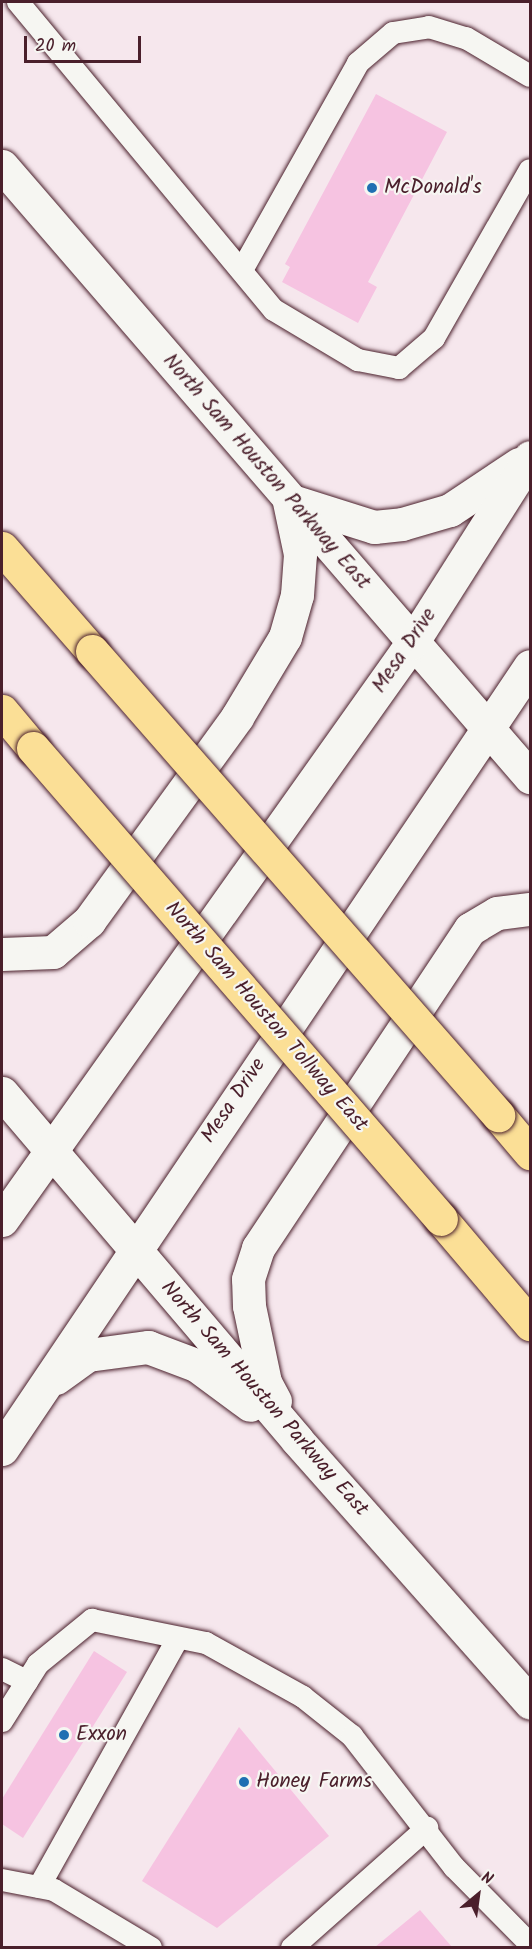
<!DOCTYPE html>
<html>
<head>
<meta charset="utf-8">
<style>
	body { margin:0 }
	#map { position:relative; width:532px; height:1949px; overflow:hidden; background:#f6e7ed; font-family:Kalam,sans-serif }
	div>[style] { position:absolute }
	.building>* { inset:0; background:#f6c3e1 }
	.roads { filter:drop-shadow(0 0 2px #4a1f2b) drop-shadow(0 0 2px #4a1f2b) }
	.lane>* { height:22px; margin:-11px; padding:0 11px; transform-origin:11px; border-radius:11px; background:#f6f6f2 }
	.secondary>* { height:33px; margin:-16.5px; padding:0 16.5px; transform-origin:16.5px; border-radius:16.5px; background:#f6f6f2 }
	.highway>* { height:33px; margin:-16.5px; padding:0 16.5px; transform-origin:16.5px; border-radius:16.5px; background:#fbdf96 }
	.bridges { filter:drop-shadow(0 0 2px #4a1f2b) drop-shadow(0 0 2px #4a1f2b) }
	.highway-bridge>* { height:33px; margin:-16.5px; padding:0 16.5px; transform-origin:16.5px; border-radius:16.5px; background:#fbdf96 }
	.dots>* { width:16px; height:16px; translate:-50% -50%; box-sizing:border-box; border:3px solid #f6f6f2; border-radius:50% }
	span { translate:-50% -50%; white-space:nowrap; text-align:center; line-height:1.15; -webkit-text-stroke:4.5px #f6f6f2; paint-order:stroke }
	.poi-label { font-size:21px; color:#4a1f2b }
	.left { translate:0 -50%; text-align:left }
	.street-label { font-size:21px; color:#4a1f2b }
	.frame { position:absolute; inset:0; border:3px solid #4a1f2b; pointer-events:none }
	.north { position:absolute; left:448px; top:1865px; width:60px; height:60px; -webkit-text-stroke:4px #f6f6f2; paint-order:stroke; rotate:29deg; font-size:16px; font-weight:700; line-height:24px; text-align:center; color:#4a1f2b }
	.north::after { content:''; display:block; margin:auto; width:21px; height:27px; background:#4a1f2b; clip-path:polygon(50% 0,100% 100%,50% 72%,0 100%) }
	.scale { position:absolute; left:24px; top:36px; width:117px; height:27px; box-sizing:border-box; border:3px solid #4a1f2b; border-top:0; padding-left:8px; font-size:18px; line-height:21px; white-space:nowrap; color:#4a1f2b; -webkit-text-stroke:4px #f6f6f2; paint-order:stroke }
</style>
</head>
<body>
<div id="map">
	<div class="building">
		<i style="clip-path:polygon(376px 94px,447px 132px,368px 282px,377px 287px,358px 323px,282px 282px,290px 267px,285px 264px)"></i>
		<i style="clip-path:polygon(94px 1651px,127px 1672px,23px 1838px,2px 1824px,2px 1799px)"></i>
		<i style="clip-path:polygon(239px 1727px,329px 1836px,217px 1928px,142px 1881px)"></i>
		<i style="clip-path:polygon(420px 1910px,452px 1947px,375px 1947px)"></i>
	</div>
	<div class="roads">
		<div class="lane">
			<i style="left:18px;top:2px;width:400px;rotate:50.3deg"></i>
			<i style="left:274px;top:310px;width:98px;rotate:30.8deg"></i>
			<i style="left:358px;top:360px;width:42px;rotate:11deg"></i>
			<i style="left:399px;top:368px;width:46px;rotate:-40.6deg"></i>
			<i style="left:434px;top:338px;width:193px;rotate:-60.3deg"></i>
			<i style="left:242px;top:270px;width:237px;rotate:-60.7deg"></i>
			<i style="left:358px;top:63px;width:46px;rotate:-40.6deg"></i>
			<i style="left:393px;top:33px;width:36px;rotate:-9deg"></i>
			<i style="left:429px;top:27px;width:39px;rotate:17deg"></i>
			<i style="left:466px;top:38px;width:74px;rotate:30.7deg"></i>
			<i style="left:2px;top:1669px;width:28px;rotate:26deg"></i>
			<i style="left:2px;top:1721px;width:67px;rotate:-57.7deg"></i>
			<i style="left:38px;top:1664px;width:70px;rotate:-39.2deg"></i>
			<i style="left:92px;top:1620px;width:116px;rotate:11.4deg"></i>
			<i style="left:206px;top:1643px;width:111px;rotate:29.1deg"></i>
			<i style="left:303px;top:1697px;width:63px;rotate:38.5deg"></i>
			<i style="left:352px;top:1736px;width:166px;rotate:52.1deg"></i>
			<i style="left:454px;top:1867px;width:108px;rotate:45.4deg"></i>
			<i style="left:2px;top:1880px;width:53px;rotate:10.9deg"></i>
			<i style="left:54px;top:1890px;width:113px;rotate:30.9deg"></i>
			<i style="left:39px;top:1887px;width:285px;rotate:-60.8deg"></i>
			<i style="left:292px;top:1948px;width:181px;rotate:-41.6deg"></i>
		</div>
		<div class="secondary">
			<i style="left:2px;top:166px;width:808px;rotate:49.17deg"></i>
			<i style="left:295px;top:502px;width:83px;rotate:17.6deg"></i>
			<i style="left:374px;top:527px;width:28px;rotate:-6deg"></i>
			<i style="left:402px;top:524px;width:50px;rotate:-16.3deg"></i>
			<i style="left:450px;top:510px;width:83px;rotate:-33.7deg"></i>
			<i style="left:2px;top:954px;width:51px;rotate:-2.2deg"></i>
			<i style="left:53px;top:952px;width:48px;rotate:-40.7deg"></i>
			<i style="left:89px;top:921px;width:252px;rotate:-54deg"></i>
			<i style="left:237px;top:717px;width:93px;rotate:-59deg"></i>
			<i style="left:285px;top:637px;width:44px;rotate:-74.1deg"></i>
			<i style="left:297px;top:595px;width:41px;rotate:-85.8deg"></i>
			<i style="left:300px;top:554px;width:53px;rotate:-101.9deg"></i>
			<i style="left:2px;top:1093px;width:455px;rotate:49.6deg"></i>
			<i style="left:297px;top:1440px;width:351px;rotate:48.4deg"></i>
			<i style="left:2px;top:1220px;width:708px;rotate:-54.6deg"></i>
			<i style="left:412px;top:643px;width:220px;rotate:-57.6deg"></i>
			<i style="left:56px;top:1378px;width:39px;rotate:-36deg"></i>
			<i style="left:88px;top:1355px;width:61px;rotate:-7.6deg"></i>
			<i style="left:148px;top:1347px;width:51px;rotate:20.6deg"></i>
			<i style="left:196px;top:1365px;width:67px;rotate:36.5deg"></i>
			<i style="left:275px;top:1401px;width:21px;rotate:-118deg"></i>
			<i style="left:265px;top:1382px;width:78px;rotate:-101.9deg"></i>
			<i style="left:249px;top:1306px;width:27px;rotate:-92deg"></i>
			<i style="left:248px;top:1279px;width:33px;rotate:-72deg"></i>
			<i style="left:258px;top:1248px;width:383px;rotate:-56.4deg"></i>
			<i style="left:470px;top:929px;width:31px;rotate:-31deg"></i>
			<i style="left:497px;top:913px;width:33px;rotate:-7deg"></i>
			<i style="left:2px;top:1449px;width:944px;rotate:-56.01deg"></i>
		</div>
		<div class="highway">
			<i style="left:2px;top:548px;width:137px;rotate:48.9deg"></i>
			<i style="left:2px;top:711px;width:48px;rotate:50deg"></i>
			<i style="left:498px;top:1115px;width:50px;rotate:49.9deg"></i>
			<i style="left:441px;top:1219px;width:138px;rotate:49.7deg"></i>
		</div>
	</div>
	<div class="bridges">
		<div class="highway-bridge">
			<i style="left:92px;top:651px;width:617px;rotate:48.81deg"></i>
			<i style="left:33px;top:748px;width:623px;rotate:49.1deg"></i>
		</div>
	</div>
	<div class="dots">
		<i style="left:372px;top:188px;background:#1f6fb2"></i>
		<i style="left:64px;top:1735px;background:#1f6fb2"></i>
		<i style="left:244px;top:1782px;background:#1f6fb2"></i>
	</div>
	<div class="poi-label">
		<span class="left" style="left:384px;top:188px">McDonald's</span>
		<span class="left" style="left:76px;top:1735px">Exxon</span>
		<span class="left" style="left:256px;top:1782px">Honey Farms</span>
	</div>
	<div class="street-label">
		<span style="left:266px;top:472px;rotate:49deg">North Sam Houston Parkway East</span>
		<span style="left:405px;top:651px;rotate:-56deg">Mesa Drive</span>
		<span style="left:266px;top:1017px;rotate:49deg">North Sam Houston Tollway East</span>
		<span style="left:234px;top:1101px;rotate:-56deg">Mesa Drive</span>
		<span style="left:264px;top:1399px;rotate:49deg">North Sam Houston Parkway East</span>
	</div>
	<div class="frame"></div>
	<div class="north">N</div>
	<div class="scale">20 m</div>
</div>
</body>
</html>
